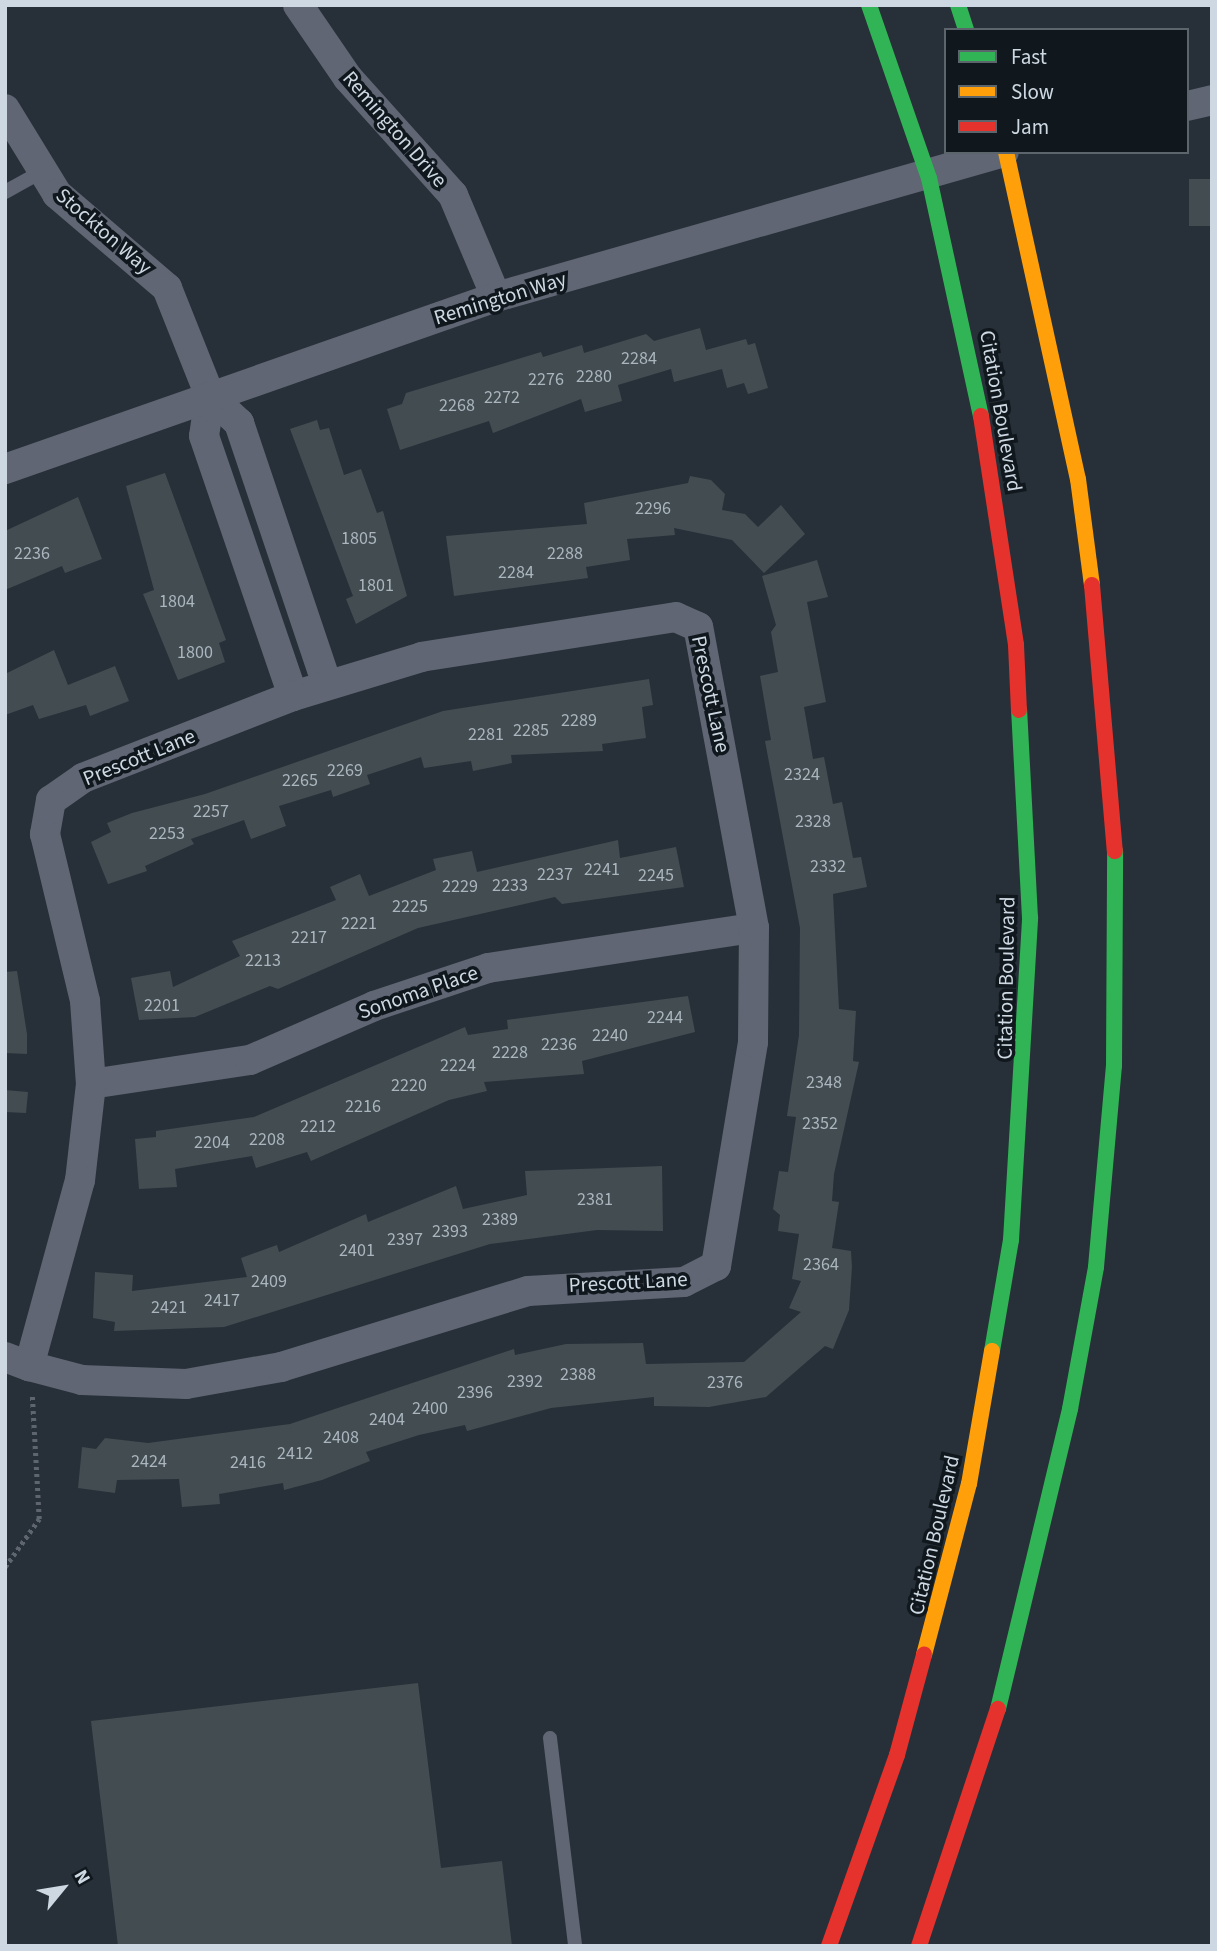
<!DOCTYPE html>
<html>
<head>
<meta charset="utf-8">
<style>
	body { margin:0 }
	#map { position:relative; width:1217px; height:1951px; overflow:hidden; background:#273038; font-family:"Source Sans 3",sans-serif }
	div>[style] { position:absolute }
	.building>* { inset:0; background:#424c51 }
	.path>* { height:4.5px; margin-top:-2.25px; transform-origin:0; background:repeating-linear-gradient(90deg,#5e656f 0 3.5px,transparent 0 7px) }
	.lane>* { height:14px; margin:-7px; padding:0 7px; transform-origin:7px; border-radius:7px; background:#606674 }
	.street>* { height:30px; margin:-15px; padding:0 15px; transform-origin:15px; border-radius:15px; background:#606674 }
	.fast>* { height:16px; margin:-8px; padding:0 8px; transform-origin:8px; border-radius:8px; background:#30b455 }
	.slow>* { height:16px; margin:-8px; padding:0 8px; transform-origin:8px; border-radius:8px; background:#ff9f0a }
	.jam>* { height:16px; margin:-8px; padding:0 8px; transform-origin:8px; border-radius:8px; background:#e5322d }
	span { translate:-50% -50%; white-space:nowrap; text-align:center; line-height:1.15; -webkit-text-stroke:7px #10181e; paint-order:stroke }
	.number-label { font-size:18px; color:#aab5be }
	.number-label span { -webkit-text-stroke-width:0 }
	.street-label { font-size:21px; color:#cdd8e2 }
	.frame { position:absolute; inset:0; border:7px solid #cdd8e2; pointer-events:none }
	.legend { position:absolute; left:944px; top:28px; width:245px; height:126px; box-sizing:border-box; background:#10181e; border:2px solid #5c656c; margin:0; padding:9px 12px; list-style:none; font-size:21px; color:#cdd8e2 }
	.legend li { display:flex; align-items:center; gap:14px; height:35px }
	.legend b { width:35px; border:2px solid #5c656c }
	.north { position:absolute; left:28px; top:1853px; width:70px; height:70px; -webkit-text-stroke:5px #10181e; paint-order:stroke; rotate:60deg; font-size:19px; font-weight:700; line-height:28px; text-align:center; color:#cdd8e2 }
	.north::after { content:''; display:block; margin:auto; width:24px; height:32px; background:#cdd8e2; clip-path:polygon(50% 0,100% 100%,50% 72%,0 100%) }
</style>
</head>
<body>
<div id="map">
	<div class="building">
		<i style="clip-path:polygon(1189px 179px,1212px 179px,1212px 226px,1189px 226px)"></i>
		<i style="clip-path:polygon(700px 328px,706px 350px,746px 339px,748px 345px,755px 343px,768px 388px,748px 394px,744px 383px,727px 388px,722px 369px,674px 382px,671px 369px,618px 385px,622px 401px,585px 412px,581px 399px,493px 433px,489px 421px,400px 450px,387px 409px,402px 404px,406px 393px,541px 352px,543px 357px,582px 345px,584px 353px,646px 334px,654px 341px)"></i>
		<i style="clip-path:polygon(317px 420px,320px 430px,329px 428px,344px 475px,361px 469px,377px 513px,383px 511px,407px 596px,356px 624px,346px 599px,353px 596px,290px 429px)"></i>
		<i style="clip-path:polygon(165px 473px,226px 640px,219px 643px,225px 662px,178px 680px,143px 594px,154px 590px,126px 486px)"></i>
		<i style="clip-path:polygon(690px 476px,711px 480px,725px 494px,722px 510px,745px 514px,758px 527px,781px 505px,805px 534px,764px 573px,732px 540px,674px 528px,675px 535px,627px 539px,630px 560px,586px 567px,588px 578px,454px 596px,446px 536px,587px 524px,584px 503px,688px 483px)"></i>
		<i style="clip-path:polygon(78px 497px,102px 559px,65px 573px,62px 566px,5px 590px,5px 531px)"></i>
		<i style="clip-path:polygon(817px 560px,828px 597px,807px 602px,826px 702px,804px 707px,813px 759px,824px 757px,833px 804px,842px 802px,853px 858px,861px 857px,867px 887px,833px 894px,839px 1009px,856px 1011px,853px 1061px,859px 1062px,834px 1174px,832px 1201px,839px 1202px,832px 1248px,851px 1251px,852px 1267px,849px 1310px,833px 1349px,825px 1346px,766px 1397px,709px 1407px,654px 1406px,654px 1397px,551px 1408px,467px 1431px,465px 1425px,419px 1435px,366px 1452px,370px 1461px,322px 1480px,284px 1490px,283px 1483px,219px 1494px,220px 1504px,182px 1507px,179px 1479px,117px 1480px,115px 1493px,78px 1488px,82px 1447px,96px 1449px,105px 1438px,148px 1443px,290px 1424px,514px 1349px,515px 1355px,566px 1344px,643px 1343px,646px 1364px,744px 1362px,801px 1312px,789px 1308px,801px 1281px,792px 1279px,799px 1234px,778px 1231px,780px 1215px,773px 1209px,779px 1171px,788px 1172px,796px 1117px,787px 1116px,799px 1035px,800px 928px,765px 741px,771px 740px,760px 676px,778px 672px,771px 632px,776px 625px,762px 576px)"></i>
		<i style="clip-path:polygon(54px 650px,68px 685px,115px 666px,129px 701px,90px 716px,86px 705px,39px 719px,33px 705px,5px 715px,5px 674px)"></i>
		<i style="clip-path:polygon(649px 679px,653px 705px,642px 707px,646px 738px,602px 744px,603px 751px,511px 755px,512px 763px,473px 771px,471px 761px,424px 768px,421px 757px,367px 775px,370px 784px,333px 797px,331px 790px,279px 806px,286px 826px,251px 839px,244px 820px,191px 839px,194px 844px,145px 866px,147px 871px,108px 884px,91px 842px,111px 832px,107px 823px,132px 813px,205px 794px,443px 711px)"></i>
		<i style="clip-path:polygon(618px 840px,620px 858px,676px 847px,684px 887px,562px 904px,555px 897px,418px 928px,278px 989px,270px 986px,195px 1017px,139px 1020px,131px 978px,170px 971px,173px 987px,240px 956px,232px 941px,336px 900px,330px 887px,360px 874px,369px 896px,436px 870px,433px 859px,472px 851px,477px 872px)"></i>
		<i style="clip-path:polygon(17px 971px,27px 1034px,27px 1054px,5px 1053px,5px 972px)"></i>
		<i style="clip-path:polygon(688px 996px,695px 1032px,582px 1061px,584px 1074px,484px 1082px,487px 1091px,449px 1100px,311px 1161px,307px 1152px,256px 1168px,252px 1156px,175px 1169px,177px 1187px,139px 1189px,135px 1139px,156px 1137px,156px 1131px,254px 1117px,465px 1027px,468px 1035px,508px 1029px,507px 1020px)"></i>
		<i style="clip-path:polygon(5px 1090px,28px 1092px,26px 1113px,5px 1112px)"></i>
		<i style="clip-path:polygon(662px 1166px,663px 1231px,597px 1230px,490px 1244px,224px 1327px,114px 1331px,115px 1322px,93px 1318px,95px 1272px,133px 1275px,132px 1291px,247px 1277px,241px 1258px,277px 1245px,279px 1252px,366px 1214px,368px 1222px,456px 1186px,463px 1209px,527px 1195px,525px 1171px)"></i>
		<i style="clip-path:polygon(418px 1683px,441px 1868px,502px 1861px,512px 1946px,118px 1946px,91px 1721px)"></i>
	</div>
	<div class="path">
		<i style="left:5px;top:1567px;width:59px;rotate:-54.7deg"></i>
		<i style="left:39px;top:1519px;width:125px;rotate:-93.2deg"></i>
	</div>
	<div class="lane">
		<i style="left:5px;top:192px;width:43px;rotate:-28.9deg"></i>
		<i style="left:550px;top:1738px;width:209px;rotate:83.1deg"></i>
	</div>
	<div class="street">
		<i style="left:298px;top:5px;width:88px;rotate:55.6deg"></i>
		<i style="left:348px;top:78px;width:157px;rotate:48.1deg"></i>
		<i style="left:453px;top:195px;width:111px;rotate:67.1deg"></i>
		<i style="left:1187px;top:106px;width:26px;rotate:-13deg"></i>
		<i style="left:5px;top:109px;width:100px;rotate:58.5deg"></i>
		<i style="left:57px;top:194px;width:145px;rotate:40.5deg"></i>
		<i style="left:167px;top:288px;width:116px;rotate:68.3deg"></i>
		<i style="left:210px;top:396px;width:40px;rotate:43deg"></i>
		<i style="left:239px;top:423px;width:275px;rotate:71.4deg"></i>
		<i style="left:210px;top:396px;width:40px;rotate:98.5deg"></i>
		<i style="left:204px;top:436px;width:275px;rotate:71.1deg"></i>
		<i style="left:5px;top:469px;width:520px;rotate:-19.31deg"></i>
		<i style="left:496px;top:297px;width:528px;rotate:-15.93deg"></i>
		<i style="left:91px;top:1084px;width:161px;rotate:-8.6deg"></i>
		<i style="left:250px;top:1060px;width:135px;rotate:-23.5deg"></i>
		<i style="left:374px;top:1006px;width:120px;rotate:-18.4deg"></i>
		<i style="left:488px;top:968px;width:269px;rotate:-8.6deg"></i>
		<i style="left:5px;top:1357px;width:26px;rotate:21deg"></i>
		<i style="left:29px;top:1366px;width:55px;rotate:14.8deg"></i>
		<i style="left:82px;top:1380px;width:104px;rotate:2.2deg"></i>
		<i style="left:186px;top:1384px;width:97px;rotate:-10.1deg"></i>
		<i style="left:281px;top:1367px;width:258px;rotate:-17.1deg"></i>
		<i style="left:528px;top:1291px;width:156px;rotate:-3.3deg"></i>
		<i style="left:684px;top:1282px;width:36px;rotate:-27deg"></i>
		<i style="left:716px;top:1266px;width:227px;rotate:-80.6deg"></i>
		<i style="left:753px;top:1042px;width:114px;rotate:-89.5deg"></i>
		<i style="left:754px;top:928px;width:306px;rotate:-100.5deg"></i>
		<i style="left:698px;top:627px;width:24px;rotate:-156deg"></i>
		<i style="left:676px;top:617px;width:257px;rotate:171.1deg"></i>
		<i style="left:422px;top:657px;width:135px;rotate:163.2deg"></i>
		<i style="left:293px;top:696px;width:225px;rotate:158.7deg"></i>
		<i style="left:83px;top:778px;width:39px;rotate:145deg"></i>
		<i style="left:51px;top:800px;width:35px;rotate:100deg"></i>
		<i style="left:45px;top:834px;width:172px;rotate:76.5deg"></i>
		<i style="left:85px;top:1001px;width:83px;rotate:85.9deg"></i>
		<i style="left:91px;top:1084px;width:97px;rotate:96.5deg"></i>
		<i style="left:80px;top:1180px;width:193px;rotate:105.3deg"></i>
	</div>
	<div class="fast">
		<i style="left:869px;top:5px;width:183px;rotate:70.9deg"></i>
		<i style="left:929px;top:178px;width:244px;rotate:77.7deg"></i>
		<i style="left:958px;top:5px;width:26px;rotate:72deg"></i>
		<i style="left:992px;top:1351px;width:113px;rotate:-80.3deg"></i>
		<i style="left:1011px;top:1240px;width:323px;rotate:-86.6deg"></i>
		<i style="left:1030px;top:918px;width:208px;rotate:-93deg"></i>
		<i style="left:998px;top:1709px;width:309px;rotate:-76.5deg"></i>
		<i style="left:1070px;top:1409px;width:144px;rotate:-79.6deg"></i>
		<i style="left:1096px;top:1267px;width:202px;rotate:-84.9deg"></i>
		<i style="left:1114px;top:1066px;width:215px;rotate:-89.7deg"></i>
	</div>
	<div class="slow">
		<i style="left:1006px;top:152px;width:335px;rotate:77.6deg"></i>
		<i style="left:1078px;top:479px;width:107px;rotate:82.5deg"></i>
		<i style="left:924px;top:1655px;width:177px;rotate:-75.3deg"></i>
		<i style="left:969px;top:1484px;width:135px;rotate:-80.2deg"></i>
	</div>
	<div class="jam">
		<i style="left:981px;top:416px;width:232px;rotate:81.3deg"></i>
		<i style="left:1016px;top:645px;width:65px;rotate:87.4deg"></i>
		<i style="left:1092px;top:585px;width:267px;rotate:85.1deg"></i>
		<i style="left:829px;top:1946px;width:203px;rotate:-70.4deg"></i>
		<i style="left:897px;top:1755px;width:104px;rotate:-74.9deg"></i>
		<i style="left:919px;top:1946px;width:250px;rotate:-71.6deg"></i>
	</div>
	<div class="number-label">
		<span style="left:639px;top:359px">2284</span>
		<span style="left:594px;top:377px">2280</span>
		<span style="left:546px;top:380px">2276</span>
		<span style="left:502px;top:398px">2272</span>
		<span style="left:457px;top:406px">2268</span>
		<span style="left:653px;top:509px">2296</span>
		<span style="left:359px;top:539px">1805</span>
		<span style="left:32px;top:554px">2236</span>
		<span style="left:565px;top:554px">2288</span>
		<span style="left:516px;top:573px">2284</span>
		<span style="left:376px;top:586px">1801</span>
		<span style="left:177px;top:602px">1804</span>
		<span style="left:195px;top:653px">1800</span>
		<span style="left:579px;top:721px">2289</span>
		<span style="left:531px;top:731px">2285</span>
		<span style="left:486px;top:735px">2281</span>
		<span style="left:345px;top:771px">2269</span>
		<span style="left:802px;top:775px">2324</span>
		<span style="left:300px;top:781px">2265</span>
		<span style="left:211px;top:812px">2257</span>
		<span style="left:813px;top:822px">2328</span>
		<span style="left:167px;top:834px">2253</span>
		<span style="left:828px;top:867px">2332</span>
		<span style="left:602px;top:870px">2241</span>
		<span style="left:555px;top:875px">2237</span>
		<span style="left:656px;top:876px">2245</span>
		<span style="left:510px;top:886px">2233</span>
		<span style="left:460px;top:887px">2229</span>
		<span style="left:410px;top:907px">2225</span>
		<span style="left:359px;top:924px">2221</span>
		<span style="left:309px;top:938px">2217</span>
		<span style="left:263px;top:961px">2213</span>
		<span style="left:162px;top:1006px">2201</span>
		<span style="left:665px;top:1018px">2244</span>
		<span style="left:610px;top:1036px">2240</span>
		<span style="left:559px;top:1045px">2236</span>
		<span style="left:510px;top:1053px">2228</span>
		<span style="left:458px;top:1066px">2224</span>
		<span style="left:824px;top:1083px">2348</span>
		<span style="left:409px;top:1086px">2220</span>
		<span style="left:363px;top:1107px">2216</span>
		<span style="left:820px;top:1124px">2352</span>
		<span style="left:318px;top:1127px">2212</span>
		<span style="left:267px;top:1140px">2208</span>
		<span style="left:212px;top:1143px">2204</span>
		<span style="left:595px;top:1200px">2381</span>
		<span style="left:500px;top:1220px">2389</span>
		<span style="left:450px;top:1232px">2393</span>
		<span style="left:405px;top:1240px">2397</span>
		<span style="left:357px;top:1251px">2401</span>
		<span style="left:821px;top:1265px">2364</span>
		<span style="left:269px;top:1282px">2409</span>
		<span style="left:222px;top:1301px">2417</span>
		<span style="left:169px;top:1308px">2421</span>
		<span style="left:578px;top:1375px">2388</span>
		<span style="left:525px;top:1382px">2392</span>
		<span style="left:725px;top:1383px">2376</span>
		<span style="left:475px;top:1393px">2396</span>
		<span style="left:430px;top:1409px">2400</span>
		<span style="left:387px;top:1420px">2404</span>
		<span style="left:341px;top:1438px">2408</span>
		<span style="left:295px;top:1454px">2412</span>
		<span style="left:149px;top:1462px">2424</span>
		<span style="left:248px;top:1463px">2416</span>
	</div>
	<div class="street-label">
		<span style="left:395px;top:129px;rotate:49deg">Remington Drive</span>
		<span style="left:104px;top:231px;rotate:41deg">Stockton Way</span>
		<span style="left:500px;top:298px;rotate:-17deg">Remington Way</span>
		<span style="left:1001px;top:411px;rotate:80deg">Citation Boulevard</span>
		<span style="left:711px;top:694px;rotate:78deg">Prescott Lane</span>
		<span style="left:139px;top:757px;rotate:-22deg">Prescott Lane</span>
		<span style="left:1006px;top:978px;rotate:-89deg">Citation Boulevard</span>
		<span style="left:418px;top:992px;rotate:-19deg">Sonoma Place</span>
		<span style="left:628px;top:1282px;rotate:-3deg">Prescott Lane</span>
		<span style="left:934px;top:1535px;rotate:-77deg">Citation Boulevard</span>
	</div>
	<div class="frame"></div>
	<ul class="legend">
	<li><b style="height:9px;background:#30b455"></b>Fast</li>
	<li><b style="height:9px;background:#ff9f0a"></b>Slow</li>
	<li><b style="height:9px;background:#e5322d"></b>Jam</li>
	</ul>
	<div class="north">N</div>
</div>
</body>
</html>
